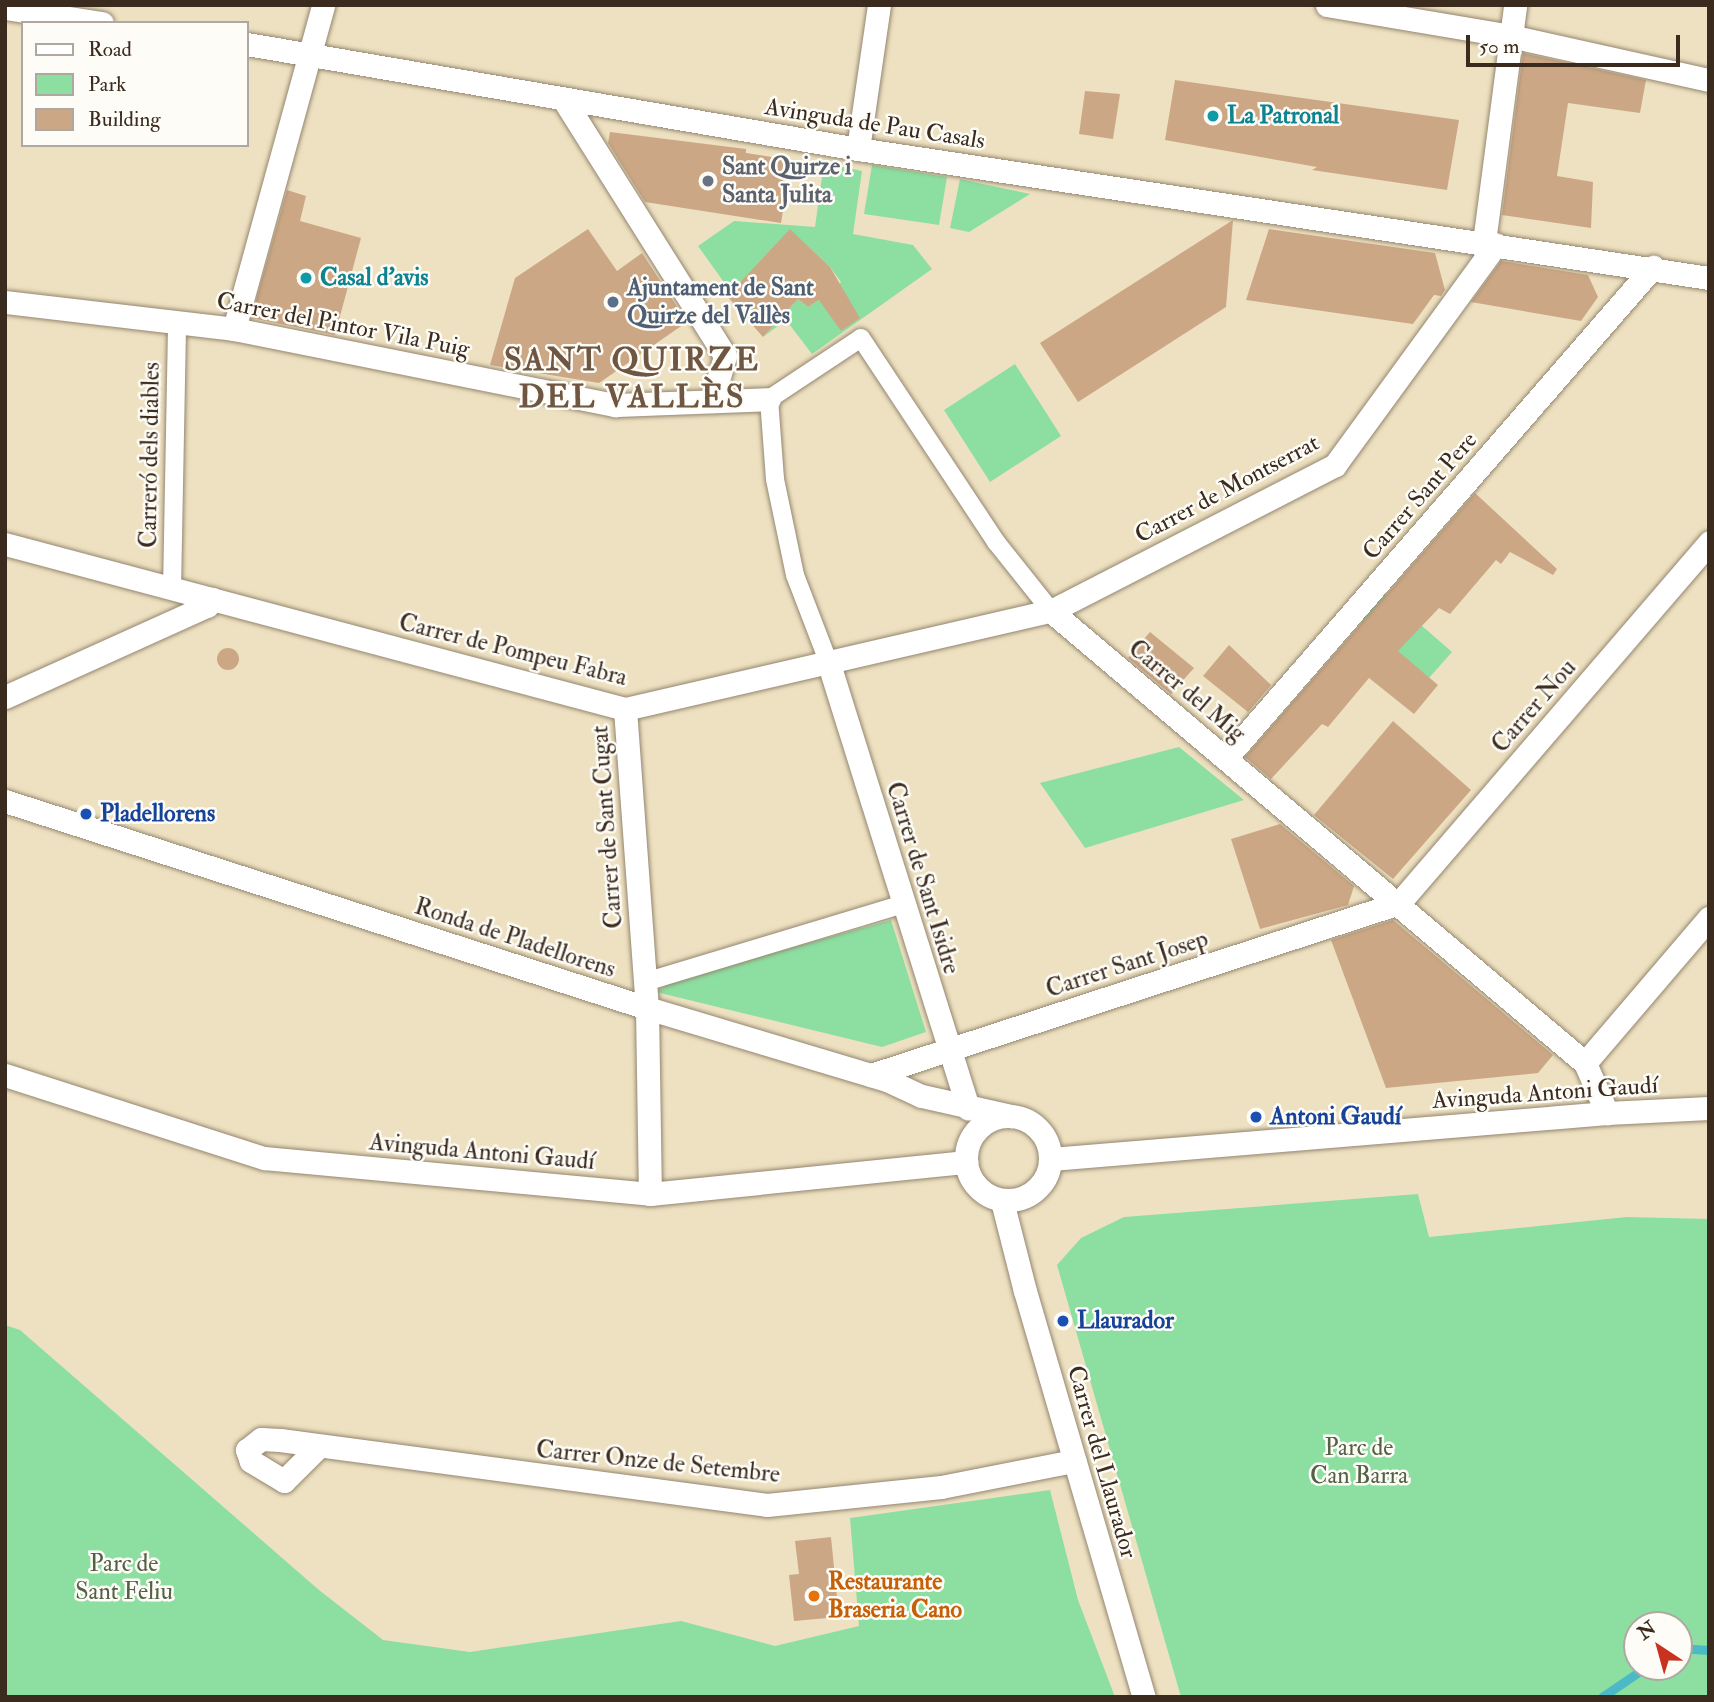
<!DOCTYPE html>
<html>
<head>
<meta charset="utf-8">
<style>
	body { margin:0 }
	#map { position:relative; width:1714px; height:1702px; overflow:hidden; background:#eee1c1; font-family:"IM FELL Double Pica",serif }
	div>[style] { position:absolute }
	.green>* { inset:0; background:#8cdfa1 }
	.stream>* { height:9px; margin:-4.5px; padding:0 4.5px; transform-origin:4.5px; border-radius:4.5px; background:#4cb9c6 }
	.building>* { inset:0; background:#cca785 }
	.round { border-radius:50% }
	.roads { filter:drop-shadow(0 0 2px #948670) drop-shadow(0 0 2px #948670) }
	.pedestrian>* { height:18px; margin:-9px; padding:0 9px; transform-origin:9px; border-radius:9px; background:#fff }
	.minor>* { height:23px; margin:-11.5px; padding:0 11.5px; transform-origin:11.5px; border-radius:11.5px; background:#fff }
	.minor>.ring { margin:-11.5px; padding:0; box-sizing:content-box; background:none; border:23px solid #fff; border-radius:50% }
	.dots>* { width:19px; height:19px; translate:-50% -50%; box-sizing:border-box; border:4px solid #fdfcf7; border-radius:50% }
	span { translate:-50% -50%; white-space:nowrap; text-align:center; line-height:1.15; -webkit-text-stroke:5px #fdfcf7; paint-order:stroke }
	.culture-label { font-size:24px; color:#0d838f; font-weight:700 }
	.left { translate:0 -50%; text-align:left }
	.street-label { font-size:24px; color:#3b2a1e }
	.worship-label { font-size:24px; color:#5b616d; font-weight:700 }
	.service-label { font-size:24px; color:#4e5e75; font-weight:700 }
	.transit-label { font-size:24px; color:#164399; font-weight:700 }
	.park-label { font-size:24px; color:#536045 }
	.food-label { font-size:24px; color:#c56008; font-weight:700 }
	.district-label { font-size:32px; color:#6e5642; font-weight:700; letter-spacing:2px }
	.frame { position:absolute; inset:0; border:7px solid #3b2a1e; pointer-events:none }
	.legend { position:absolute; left:21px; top:21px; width:228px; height:126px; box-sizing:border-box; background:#fdfcf7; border:2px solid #afa8a0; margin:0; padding:9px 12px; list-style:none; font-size:21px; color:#3b2a1e }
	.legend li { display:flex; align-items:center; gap:14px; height:35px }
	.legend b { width:35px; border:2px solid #afa8a0 }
	.north { position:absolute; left:1623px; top:1611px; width:70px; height:70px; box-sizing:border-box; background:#fdfcf7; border:2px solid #afa8a0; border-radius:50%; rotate:324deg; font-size:19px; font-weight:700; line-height:28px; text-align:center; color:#3b2a1e }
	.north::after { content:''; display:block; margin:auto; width:24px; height:32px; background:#c8321e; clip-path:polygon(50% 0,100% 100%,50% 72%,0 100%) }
	.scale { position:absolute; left:1466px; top:35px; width:214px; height:32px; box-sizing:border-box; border:4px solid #3b2a1e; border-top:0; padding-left:9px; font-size:21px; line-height:24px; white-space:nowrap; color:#3b2a1e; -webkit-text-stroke:5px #fdfcf7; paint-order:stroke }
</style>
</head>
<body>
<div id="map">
	<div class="green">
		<i style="clip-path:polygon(824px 163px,862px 171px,853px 234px,913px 245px,932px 269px,812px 354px,786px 320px,763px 337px,798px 299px,808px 307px,833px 291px,841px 282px,830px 267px,797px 236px,781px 239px,731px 292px,698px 246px,734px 221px,815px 227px)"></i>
		<i style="clip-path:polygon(872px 165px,947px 177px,939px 225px,864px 214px)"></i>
		<i style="clip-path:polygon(960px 179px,1030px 194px,969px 232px,950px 228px)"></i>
		<i style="clip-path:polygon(1015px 364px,1061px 436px,990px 482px,944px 410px)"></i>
		<i style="clip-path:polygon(1383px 592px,1452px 652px,1429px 678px,1358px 619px)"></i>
		<i style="clip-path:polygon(1179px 747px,1244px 800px,1085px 848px,1040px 783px)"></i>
		<i style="clip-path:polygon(891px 920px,926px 1032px,882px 1047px,656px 992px,673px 981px)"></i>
		<i style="clip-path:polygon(evenodd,1418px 1194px,1429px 1237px,1627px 1217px,1709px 1219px,1709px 1697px,1181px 1697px,1057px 1265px,1081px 1238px,1124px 1217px,1418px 1194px,1637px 1625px,1679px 1625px,1679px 1667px,1637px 1667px,1637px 1625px)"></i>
		<i style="clip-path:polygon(5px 1325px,20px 1330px,319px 1590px,383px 1640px,470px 1652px,681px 1621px,775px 1646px,859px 1626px,850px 1518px,1050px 1490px,1078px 1600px,1115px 1697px,5px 1697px)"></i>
	</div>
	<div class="stream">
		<i style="left:1679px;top:1648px;width:30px;rotate:4deg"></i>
		<i style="left:1602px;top:1697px;width:53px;rotate:-34.3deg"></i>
	</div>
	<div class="building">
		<i style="clip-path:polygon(1523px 53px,1646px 80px,1640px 113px,1568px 103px,1557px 176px,1593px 182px,1591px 228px,1502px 215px)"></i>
		<i style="clip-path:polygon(1175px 80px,1459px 120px,1447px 190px,1312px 170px,1317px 167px,1165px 140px)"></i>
		<i style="clip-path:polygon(1085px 91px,1120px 94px,1113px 139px,1079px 134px)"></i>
		<i style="clip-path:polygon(610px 132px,746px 149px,746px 153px,791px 160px,781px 223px,645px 202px,608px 143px)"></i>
		<i style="clip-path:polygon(287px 190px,306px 196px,300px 221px,361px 238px,335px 335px,251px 318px)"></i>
		<i style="clip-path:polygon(1233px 220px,1226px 307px,1078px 402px,1040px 343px)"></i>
		<i style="clip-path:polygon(588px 229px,617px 271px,642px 253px,687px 322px,599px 383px,490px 365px,515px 278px)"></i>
		<i style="clip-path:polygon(790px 229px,830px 267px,860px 318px,841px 331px,819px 300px,808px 307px,798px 299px,763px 337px,727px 296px)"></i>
		<i style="clip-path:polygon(1269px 229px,1435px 253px,1445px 290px,1441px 296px,1434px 295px,1413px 324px,1246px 300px)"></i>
		<i style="clip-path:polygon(1501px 261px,1588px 275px,1598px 297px,1581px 321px,1471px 302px)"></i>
		<i style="clip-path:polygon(1475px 493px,1557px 569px,1553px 575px,1510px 552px,1501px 564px,1496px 560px,1450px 614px,1439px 608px,1398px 651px,1438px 685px,1414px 714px,1369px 678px,1328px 727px,1322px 724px,1271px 779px,1245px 757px)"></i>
		<i style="clip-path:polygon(1150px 632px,1194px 668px,1171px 694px,1128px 658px)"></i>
		<i style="clip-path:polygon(1229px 645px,1271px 685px,1248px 712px,1203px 676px)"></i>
		<i class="round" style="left:217px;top:648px;width:22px;height:22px"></i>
		<i style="clip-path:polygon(1393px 721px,1471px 790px,1393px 879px,1314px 815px)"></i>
		<i style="clip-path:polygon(1280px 824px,1354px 886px,1348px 905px,1260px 929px,1231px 839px)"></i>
		<i style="clip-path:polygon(1393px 920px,1553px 1055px,1538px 1073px,1386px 1088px,1331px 940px)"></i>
		<i style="clip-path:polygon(831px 1537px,839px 1617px,794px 1621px,789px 1575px,799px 1574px,795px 1541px)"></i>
	</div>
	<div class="roads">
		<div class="pedestrian">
			<i style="left:172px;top:589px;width:267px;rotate:-88.9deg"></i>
			<i style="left:828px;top:661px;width:92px;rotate:-111deg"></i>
			<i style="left:795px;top:575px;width:98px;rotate:-101.8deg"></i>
			<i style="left:775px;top:479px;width:80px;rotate:-94.3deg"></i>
			<i style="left:769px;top:399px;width:110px;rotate:-33.5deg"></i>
			<i style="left:861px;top:338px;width:245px;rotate:56.5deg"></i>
			<i style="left:996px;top:542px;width:88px;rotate:51.4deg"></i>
			<i style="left:645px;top:982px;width:270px;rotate:-16.8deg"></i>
		</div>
		<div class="minor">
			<i style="left:1327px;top:5px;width:186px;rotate:9.6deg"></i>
			<i style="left:1510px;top:36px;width:204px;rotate:12.5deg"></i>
			<i style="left:5px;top:8px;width:98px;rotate:8.8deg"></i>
			<i style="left:247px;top:44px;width:620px;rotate:9.75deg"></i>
			<i style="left:858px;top:149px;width:861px;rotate:8.62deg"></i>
			<i style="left:564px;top:100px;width:302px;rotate:57.8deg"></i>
			<i style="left:725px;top:356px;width:47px;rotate:106.1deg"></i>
			<i style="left:858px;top:149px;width:146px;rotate:-81.7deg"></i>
			<i style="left:1484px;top:242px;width:239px;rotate:-82.5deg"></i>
			<i style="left:5px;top:302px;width:231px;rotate:6.7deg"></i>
			<i style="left:234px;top:329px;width:389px;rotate:11.3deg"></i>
			<i style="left:615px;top:405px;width:154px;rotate:-2.2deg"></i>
			<i style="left:234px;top:329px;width:336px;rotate:-74.6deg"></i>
			<i style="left:5px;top:544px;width:642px;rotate:14.9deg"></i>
			<i style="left:625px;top:709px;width:437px;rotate:-13deg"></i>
			<i style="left:1051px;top:611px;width:319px;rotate:-27.2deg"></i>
			<i style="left:1335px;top:465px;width:273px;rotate:-53.9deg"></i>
			<i style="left:1051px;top:611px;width:700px;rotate:40.25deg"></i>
			<i style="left:1585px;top:1063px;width:55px;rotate:66.3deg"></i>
			<i style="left:828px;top:661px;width:469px;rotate:72.6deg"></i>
			<i style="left:5px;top:697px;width:222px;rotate:-24.3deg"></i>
			<i style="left:207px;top:606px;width:9px;rotate:-54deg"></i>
			<i style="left:625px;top:709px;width:300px;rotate:85.8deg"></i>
			<i style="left:647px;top:1008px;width:186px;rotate:89.1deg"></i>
			<i style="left:1226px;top:758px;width:651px;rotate:-48.99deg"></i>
			<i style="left:5px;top:801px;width:675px;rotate:17.87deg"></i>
			<i style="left:647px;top:1008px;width:251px;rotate:16.7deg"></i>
			<i style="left:887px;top:1080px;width:38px;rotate:25deg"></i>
			<i style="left:922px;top:1096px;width:91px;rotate:12.7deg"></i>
			<i style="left:1585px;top:1063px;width:191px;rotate:-49.5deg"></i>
			<i style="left:5px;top:1075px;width:272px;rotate:17.8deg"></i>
			<i style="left:264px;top:1158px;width:388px;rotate:5.3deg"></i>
			<i style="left:650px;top:1194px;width:318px;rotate:-5.8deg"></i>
			<i style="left:871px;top:1075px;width:555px;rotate:-18.04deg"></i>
			<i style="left:1399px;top:903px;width:476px;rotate:-49.3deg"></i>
			<i class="ring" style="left:966px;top:1116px;width:61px;height:61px"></i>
			<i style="left:1051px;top:1159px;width:558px;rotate:-4.73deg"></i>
			<i style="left:1607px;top:1113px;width:102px;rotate:-2.8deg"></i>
			<i style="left:1002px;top:1201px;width:93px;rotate:75.7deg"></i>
			<i style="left:1025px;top:1291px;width:423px;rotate:73.7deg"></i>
			<i style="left:318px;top:1447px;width:48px;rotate:135deg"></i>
			<i style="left:284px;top:1481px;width:39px;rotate:-149deg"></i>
			<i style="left:251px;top:1461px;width:12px;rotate:-110deg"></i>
			<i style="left:247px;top:1450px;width:18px;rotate:-38deg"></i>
			<i style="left:261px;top:1439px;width:19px;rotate:3deg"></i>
			<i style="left:280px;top:1440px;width:491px;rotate:7.6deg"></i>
			<i style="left:767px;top:1505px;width:175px;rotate:-5.9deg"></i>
			<i style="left:941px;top:1487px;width:136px;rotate:-11.1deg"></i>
		</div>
	</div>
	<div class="dots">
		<i style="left:1213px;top:116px;background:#0f9aa8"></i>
		<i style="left:708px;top:181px;background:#6b7280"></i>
		<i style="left:306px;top:278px;background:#0f9aa8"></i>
		<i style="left:613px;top:302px;background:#5c6f8a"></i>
		<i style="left:86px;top:814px;background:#1a4fb4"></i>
		<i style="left:1256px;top:1117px;background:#1a4fb4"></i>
		<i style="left:1063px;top:1321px;background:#1a4fb4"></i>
		<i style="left:814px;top:1596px;background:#e8710a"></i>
	</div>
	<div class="culture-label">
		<span class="left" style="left:1227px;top:116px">La Patronal</span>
		<span class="left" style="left:320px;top:278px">Casal d'avis</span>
	</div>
	<div class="street-label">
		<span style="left:875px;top:124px;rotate:9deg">Avinguda de Pau Casals</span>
		<span style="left:343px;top:325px;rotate:11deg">Carrer del Pintor Vila Puig</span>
		<span style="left:150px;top:455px;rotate:-89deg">Carreró dels diables</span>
		<span style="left:1227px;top:489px;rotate:-28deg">Carrer de Montserrat</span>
		<span style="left:1420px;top:496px;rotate:-49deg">Carrer Sant Pere</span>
		<span style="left:513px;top:650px;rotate:14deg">Carrer de Pompeu Fabra</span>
		<span style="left:1187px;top:691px;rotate:40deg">Carrer del Mig</span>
		<span style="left:1534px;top:706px;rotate:-49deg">Carrer Nou</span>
		<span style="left:607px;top:827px;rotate:-94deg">Carrer de Sant Cugat</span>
		<span style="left:923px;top:878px;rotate:73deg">Carrer de Sant Isidre</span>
		<span style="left:515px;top:938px;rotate:18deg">Ronda de Pladellorens</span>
		<span style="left:1127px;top:964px;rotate:-18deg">Carrer Sant Josep</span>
		<span style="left:1545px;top:1093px;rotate:-4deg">Avinguda Antoni Gaudí</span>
		<span style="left:482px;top:1152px;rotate:5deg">Avinguda Antoni Gaudí</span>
		<span style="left:658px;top:1462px;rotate:6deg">Carrer Onze de Setembre</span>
		<span style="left:1102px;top:1462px;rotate:74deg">Carrer del Llaurador</span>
	</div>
	<div class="worship-label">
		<span class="left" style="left:722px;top:181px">Sant Quirze i<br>Santa Julita</span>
	</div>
	<div class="service-label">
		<span class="left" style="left:627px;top:302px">Ajuntament de Sant<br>Quirze del Vallès</span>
	</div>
	<div class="transit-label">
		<span class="left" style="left:100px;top:814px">Pladellorens</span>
		<span class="left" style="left:1270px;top:1117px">Antoni Gaudí</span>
		<span class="left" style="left:1077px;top:1321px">Llaurador</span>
	</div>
	<div class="park-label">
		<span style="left:1359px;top:1462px">Parc de<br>Can Barra</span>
		<span style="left:124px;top:1578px">Parc de<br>Sant Feliu</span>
	</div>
	<div class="food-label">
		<span class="left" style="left:828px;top:1596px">Restaurante<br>Braseria Cano</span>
	</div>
	<div class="district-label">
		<span style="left:632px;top:379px">SANT QUIRZE<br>DEL VALLÈS</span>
	</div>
	<div class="frame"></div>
	<ul class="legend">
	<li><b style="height:9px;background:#fff"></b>Road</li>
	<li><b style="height:19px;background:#8cdfa1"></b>Park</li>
	<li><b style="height:19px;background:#cca785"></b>Building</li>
	</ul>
	<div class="north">N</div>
	<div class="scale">50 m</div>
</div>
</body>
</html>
